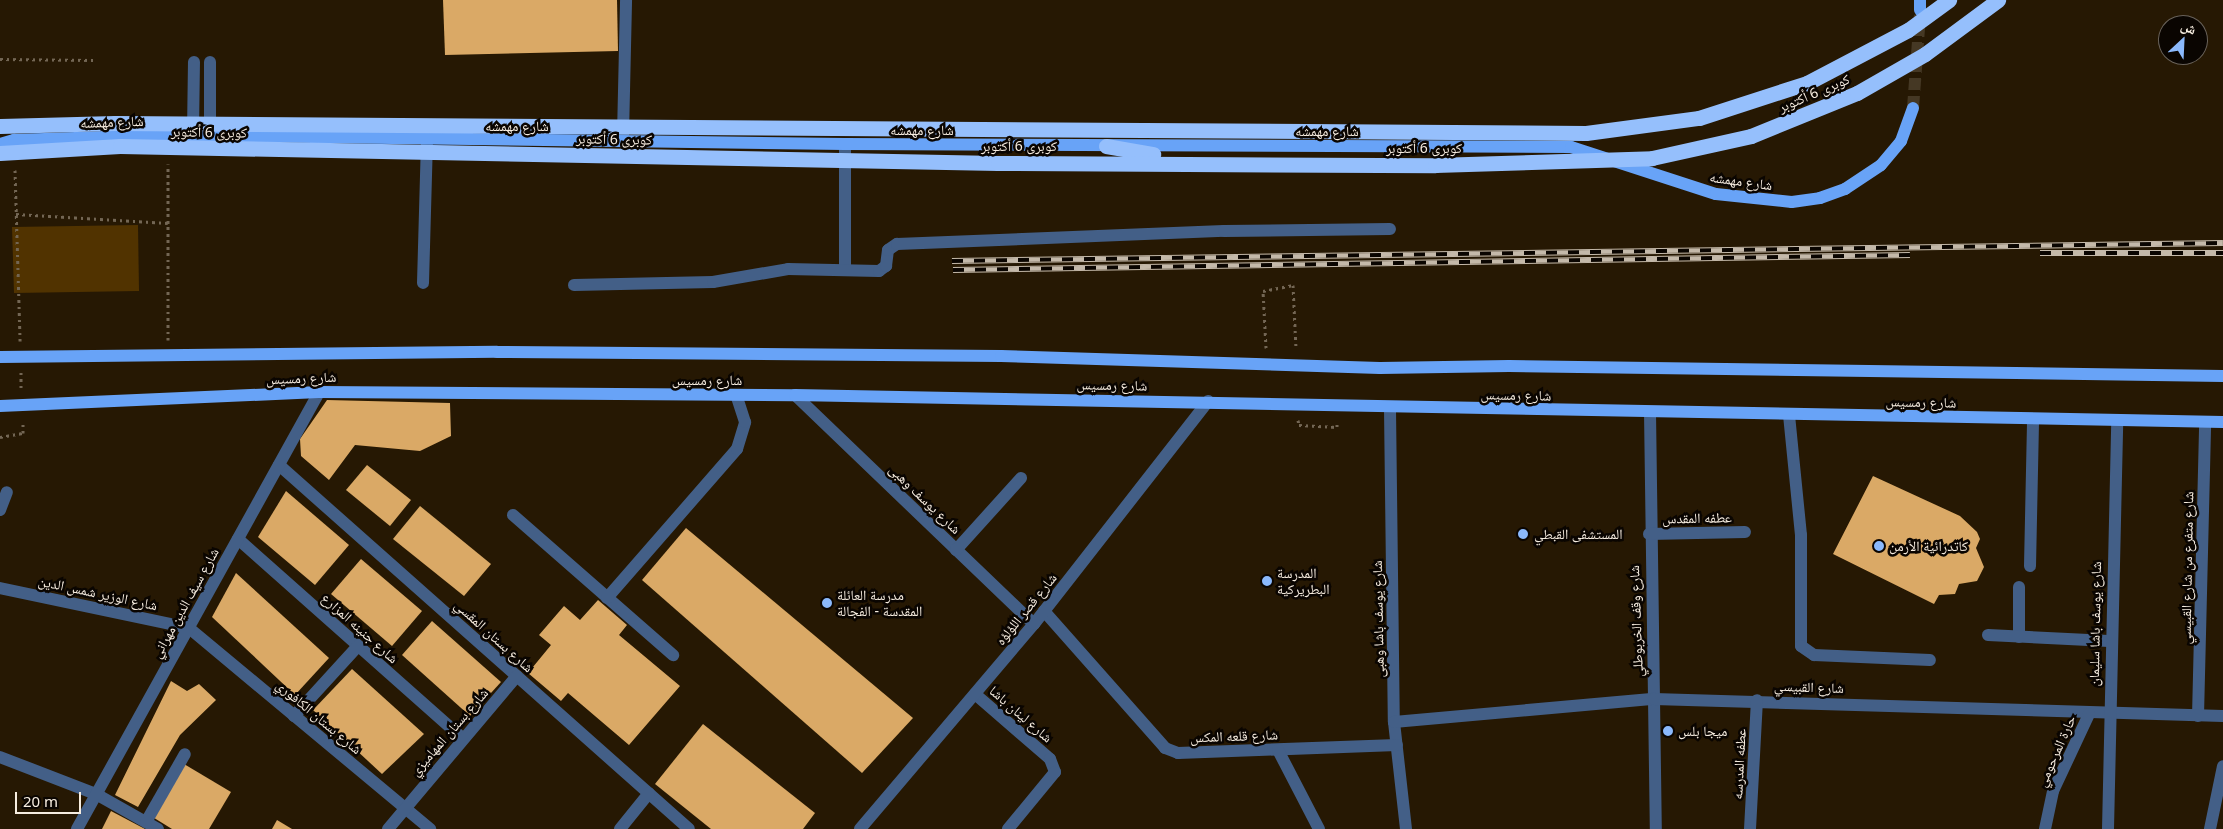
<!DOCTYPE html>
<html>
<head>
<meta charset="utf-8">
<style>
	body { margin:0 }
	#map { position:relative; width:2223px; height:829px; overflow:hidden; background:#261803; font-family:"Noto Sans","Noto Naskh Arabic",sans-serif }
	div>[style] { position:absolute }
	.green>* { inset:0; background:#513300 }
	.building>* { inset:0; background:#daa966 }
	.major-tunnel>* { height:12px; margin-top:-6px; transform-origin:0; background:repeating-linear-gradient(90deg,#453824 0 12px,transparent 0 18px) }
	.path>* { height:3px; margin-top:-1.5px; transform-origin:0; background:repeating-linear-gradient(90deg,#736654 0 2.5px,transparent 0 6.5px) }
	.minor>* { height:12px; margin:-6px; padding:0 6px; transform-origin:6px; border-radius:6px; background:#435f87 }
	.major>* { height:12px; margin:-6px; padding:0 6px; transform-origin:6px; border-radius:6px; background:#68a3f7 }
	.highway>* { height:15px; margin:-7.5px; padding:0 7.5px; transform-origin:7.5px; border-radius:7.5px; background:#95bffc }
	.rail>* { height:5.5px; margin-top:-2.75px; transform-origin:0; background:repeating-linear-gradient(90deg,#0a0501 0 11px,#c4b9aa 0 22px); box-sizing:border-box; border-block:1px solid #c4b9aa }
	.dots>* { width:14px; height:14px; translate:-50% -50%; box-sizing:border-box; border:2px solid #0a0501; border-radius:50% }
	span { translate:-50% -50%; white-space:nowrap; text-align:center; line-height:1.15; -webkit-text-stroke:5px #0a0501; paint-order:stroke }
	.street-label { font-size:14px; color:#f7ede0 }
	.poi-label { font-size:14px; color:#f7ede0 }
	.left { translate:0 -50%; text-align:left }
	.north { position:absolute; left:2158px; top:15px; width:50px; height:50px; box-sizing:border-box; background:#0a0501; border:1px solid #69625a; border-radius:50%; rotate:25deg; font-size:14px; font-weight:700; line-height:20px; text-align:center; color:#f7ede0 }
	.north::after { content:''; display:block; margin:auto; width:18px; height:22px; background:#8bb9fc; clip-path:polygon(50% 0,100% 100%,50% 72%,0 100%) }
	.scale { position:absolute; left:15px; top:792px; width:66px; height:22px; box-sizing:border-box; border:2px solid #f7ede0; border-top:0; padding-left:6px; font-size:15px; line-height:18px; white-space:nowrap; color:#f7ede0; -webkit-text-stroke:4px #0a0501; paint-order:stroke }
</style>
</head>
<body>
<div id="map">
	<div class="green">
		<i style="clip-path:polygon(138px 225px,139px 291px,14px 293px,12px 227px)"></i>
	</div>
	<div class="building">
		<i style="clip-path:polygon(443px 0,617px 0,618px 51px,445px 55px)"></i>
		<i style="clip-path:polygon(327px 400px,450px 403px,451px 436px,420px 451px,355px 445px,329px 480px,301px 456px,300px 439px)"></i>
		<i style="clip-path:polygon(367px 465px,411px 500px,390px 526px,346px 490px)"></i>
		<i style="clip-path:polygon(1873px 476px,1960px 516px,1977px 532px,1980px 539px,1976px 548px,1984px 567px,1977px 581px,1959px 584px,1955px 594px,1939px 595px,1934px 604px,1833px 554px)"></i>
		<i style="clip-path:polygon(286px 491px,349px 545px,315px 585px,258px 537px)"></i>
		<i style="clip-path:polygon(420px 506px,491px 564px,464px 596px,393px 539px)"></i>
		<i style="clip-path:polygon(686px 528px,913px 718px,862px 773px,642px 580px)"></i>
		<i style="clip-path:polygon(361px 559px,422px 611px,392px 646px,331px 594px)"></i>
		<i style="clip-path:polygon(236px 573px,329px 658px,295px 695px,212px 617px)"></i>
		<i style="clip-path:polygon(598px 600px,627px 625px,619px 635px,680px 686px,629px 745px,568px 693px,561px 701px,528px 673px,551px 645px,539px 635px,564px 606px,580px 620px)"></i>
		<i style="clip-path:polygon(432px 621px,501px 682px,470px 716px,402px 655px)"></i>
		<i style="clip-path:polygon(352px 669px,424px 734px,382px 774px,313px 710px)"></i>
		<i style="clip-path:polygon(171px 681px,187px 691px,199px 684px,216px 700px,180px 735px,138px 807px,115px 795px)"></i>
		<i style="clip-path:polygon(703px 724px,815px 813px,803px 829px,711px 829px,655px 784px)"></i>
		<i style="clip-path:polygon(184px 764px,231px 792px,209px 829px,172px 829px,151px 816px)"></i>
		<i style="clip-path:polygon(111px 811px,145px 829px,102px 829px)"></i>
		<i style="clip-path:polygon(277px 820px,292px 829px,272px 829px)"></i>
	</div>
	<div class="major-tunnel">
		<i style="left:1913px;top:108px;width:93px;rotate:-85.7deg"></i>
	</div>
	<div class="path">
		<i style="left:0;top:59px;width:93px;rotate:0.6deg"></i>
		<i style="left:15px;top:170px;width:171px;rotate:88.3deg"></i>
		<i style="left:16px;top:214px;width:152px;rotate:3.4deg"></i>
		<i style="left:168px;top:340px;width:176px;rotate:-90deg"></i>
		<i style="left:1266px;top:348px;width:57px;rotate:-93deg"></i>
		<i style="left:1263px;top:291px;width:31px;rotate:-11deg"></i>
		<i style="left:1293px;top:285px;width:64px;rotate:87.3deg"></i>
		<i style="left:21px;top:372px;width:16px;rotate:90deg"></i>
		<i style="left:1298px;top:420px;width:5px;rotate:79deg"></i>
		<i style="left:1299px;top:425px;width:38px;rotate:3deg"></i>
		<i style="left:1337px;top:427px;width:6px;rotate:-90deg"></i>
		<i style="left:0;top:437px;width:23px;rotate:-10deg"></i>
		<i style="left:23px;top:433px;width:11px;rotate:-90deg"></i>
	</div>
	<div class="minor">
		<i style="left:210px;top:131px;width:69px;rotate:-90deg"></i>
		<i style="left:193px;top:132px;width:70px;rotate:-89.2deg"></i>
		<i style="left:623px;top:135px;width:135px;rotate:-88.7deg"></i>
		<i style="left:845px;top:270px;width:126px;rotate:-90deg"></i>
		<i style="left:423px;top:283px;width:140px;rotate:-88.4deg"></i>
		<i style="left:574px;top:285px;width:139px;rotate:-1.2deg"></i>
		<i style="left:713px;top:282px;width:76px;rotate:-9.8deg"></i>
		<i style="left:788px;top:269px;width:91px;rotate:1.3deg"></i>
		<i style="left:879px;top:271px;width:9px;rotate:-36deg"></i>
		<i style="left:886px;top:266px;width:16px;rotate:-83deg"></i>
		<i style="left:888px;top:250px;width:11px;rotate:-34deg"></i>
		<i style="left:897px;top:244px;width:327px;rotate:-2.3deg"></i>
		<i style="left:1224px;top:231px;width:166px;rotate:-0.7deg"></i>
		<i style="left:795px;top:395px;width:331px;rotate:43.8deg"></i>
		<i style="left:1390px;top:409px;width:313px;rotate:89.3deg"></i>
		<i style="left:1394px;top:722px;width:108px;rotate:83.6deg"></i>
		<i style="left:1650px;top:412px;width:417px;rotate:89.2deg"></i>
		<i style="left:1789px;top:415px;width:121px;rotate:84.3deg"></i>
		<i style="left:1801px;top:535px;width:111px;rotate:90deg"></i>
		<i style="left:1801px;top:646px;width:16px;rotate:35deg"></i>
		<i style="left:1814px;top:655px;width:116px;rotate:2.5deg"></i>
		<i style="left:279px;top:465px;width:548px;rotate:41.6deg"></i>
		<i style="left:0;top:510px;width:19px;rotate:-69deg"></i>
		<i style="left:513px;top:515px;width:213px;rotate:41.2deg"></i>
		<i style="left:1649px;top:534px;width:96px;rotate:-1.2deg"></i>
		<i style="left:238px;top:539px;width:301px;rotate:41.6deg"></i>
		<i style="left:956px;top:550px;width:97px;rotate:-47.9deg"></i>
		<i style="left:2030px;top:566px;width:147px;rotate:-88.8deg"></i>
		<i style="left:2019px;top:587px;width:50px;rotate:90deg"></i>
		<i style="left:0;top:588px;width:193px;rotate:11.9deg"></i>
		<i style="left:189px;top:628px;width:314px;rotate:39.8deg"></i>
		<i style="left:607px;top:598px;width:198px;rotate:-48.9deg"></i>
		<i style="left:737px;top:449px;width:28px;rotate:-73deg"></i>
		<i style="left:745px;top:422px;width:28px;rotate:-108deg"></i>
		<i style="left:1044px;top:611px;width:183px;rotate:48.5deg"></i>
		<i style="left:1165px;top:748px;width:14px;rotate:21deg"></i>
		<i style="left:1178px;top:753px;width:219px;rotate:-2.1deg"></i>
		<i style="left:1988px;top:635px;width:121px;rotate:2.8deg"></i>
		<i style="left:975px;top:694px;width:99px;rotate:40.9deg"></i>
		<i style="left:1050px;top:759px;width:14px;rotate:69deg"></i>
		<i style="left:1055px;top:772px;width:74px;rotate:129.5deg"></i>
		<i style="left:294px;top:716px;width:95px;rotate:-47.6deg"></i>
		<i style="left:2198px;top:716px;width:294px;rotate:-88.6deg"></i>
		<i style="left:1394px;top:722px;width:261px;rotate:-5.1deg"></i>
		<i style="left:1654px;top:699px;width:569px;rotate:1.71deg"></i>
		<i style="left:1278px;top:750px;width:89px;rotate:62.6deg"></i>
		<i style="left:0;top:757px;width:103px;rotate:21.1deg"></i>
		<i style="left:96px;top:794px;width:71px;rotate:29.4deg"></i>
		<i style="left:146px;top:822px;width:78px;rotate:-60.2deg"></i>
		<i style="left:77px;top:829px;width:500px;rotate:-61deg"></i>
		<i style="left:388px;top:829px;width:200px;rotate:-49.9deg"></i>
		<i style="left:620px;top:829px;width:46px;rotate:-51.1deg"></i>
		<i style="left:860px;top:829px;width:269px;rotate:-49.7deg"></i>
		<i style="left:1034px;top:624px;width:283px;rotate:-52deg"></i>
		<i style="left:1750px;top:829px;width:129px;rotate:-86.9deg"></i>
		<i style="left:2045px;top:829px;width:39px;rotate:-78deg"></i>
		<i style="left:2053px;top:791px;width:85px;rotate:-64.9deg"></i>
		<i style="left:2108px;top:829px;width:409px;rotate:-88.7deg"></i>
		<i style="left:2210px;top:829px;width:64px;rotate:-78.3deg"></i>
	</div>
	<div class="major">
		<i style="left:1920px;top:0;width:10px;rotate:90deg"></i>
		<i style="left:0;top:144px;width:15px;rotate:-16deg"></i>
		<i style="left:14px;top:140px;width:154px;rotate:-1.9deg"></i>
		<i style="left:168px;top:135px;width:677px;rotate:0.76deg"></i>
		<i style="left:845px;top:144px;width:726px;rotate:0.24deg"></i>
		<i style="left:1571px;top:147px;width:152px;rotate:18deg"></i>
		<i style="left:1716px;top:194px;width:76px;rotate:6deg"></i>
		<i style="left:1792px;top:202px;width:28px;rotate:-8deg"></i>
		<i style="left:1820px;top:198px;width:27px;rotate:-20deg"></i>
		<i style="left:1845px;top:189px;width:43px;rotate:-33.7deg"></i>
		<i style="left:1881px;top:165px;width:31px;rotate:-50deg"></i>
		<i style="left:1901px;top:141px;width:35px;rotate:-70deg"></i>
		<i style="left:0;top:357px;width:497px;rotate:-0.6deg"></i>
		<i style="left:497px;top:352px;width:504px;rotate:0.45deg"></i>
		<i style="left:1001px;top:356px;width:379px;rotate:1.8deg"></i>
		<i style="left:1380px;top:368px;width:129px;rotate:-0.9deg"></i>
		<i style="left:1509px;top:366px;width:714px;rotate:0.8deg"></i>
		<i style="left:0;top:406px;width:319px;rotate:-2.5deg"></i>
		<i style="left:319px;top:392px;width:476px;rotate:0.4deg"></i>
		<i style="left:795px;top:395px;width:1428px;rotate:1.08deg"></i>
	</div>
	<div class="highway">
		<i style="left:0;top:126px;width:115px;rotate:-1.5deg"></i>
		<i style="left:115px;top:123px;width:1471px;rotate:0.39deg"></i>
		<i style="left:1586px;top:133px;width:114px;rotate:-7.6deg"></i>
		<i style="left:1699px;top:118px;width:114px;rotate:-18deg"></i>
		<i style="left:1807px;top:83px;width:114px;rotate:-27.7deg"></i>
		<i style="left:1908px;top:30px;width:51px;rotate:-36.2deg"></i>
		<i style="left:1106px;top:146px;width:48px;rotate:9.7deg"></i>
		<i style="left:0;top:153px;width:120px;rotate:-3.3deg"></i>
		<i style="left:120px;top:146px;width:878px;rotate:1.11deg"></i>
		<i style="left:998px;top:163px;width:437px;rotate:0.3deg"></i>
		<i style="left:1435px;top:165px;width:217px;rotate:-1.8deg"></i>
		<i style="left:1652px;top:158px;width:101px;rotate:-12.5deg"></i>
		<i style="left:1751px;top:136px;width:114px;rotate:-22.1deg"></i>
		<i style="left:1857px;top:93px;width:78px;rotate:-29.8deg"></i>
		<i style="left:1925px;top:54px;width:91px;rotate:-36.5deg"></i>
	</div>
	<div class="rail">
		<i style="left:2040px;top:253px;width:183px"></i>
		<i style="left:952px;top:261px;width:1271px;rotate:-0.81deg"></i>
		<i style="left:953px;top:270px;width:957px;rotate:-0.9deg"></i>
	</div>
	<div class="dots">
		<i style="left:1523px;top:534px;background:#8bb9fc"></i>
		<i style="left:1879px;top:546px;background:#8bb9fc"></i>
		<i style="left:1267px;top:581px;background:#8bb9fc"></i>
		<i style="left:827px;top:603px;background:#8bb9fc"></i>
		<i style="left:1668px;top:731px;background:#8bb9fc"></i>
	</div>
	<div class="street-label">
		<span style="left:1814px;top:93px;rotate:-23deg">كوبرى 6 أكتوبر</span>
		<span style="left:112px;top:122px;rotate:-2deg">شارع مهمشه</span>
		<span style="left:517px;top:126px">شارع مهمشه</span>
		<span style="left:922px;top:130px">شارع مهمشه</span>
		<span style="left:1327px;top:131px">شارع مهمشه</span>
		<span style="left:209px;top:132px;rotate:1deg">كوبرى 6 أكتوبر</span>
		<span style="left:614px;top:139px;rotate:1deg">كوبرى 6 أكتوبر</span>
		<span style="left:1019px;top:146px">كوبرى 6 أكتوبر</span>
		<span style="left:1424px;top:148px">كوبرى 6 أكتوبر</span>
		<span style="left:1741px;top:181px;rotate:8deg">شارع مهمشه</span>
		<span style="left:301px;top:378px;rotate:-2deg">شارع رمسيس</span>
		<span style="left:707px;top:380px">شارع رمسيس</span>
		<span style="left:1112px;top:385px;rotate:1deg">شارع رمسيس</span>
		<span style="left:1516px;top:395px;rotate:1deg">شارع رمسيس</span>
		<span style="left:1921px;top:402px;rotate:1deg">شارع رمسيس</span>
		<span style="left:925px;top:499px;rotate:44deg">شارع يوسف وهبى</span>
		<span style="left:1697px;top:518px;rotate:-1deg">عطفه المقدس</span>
		<span style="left:2187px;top:568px;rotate:-89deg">شارع متفرع من شارع القبيسي</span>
		<span style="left:98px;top:593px;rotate:12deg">شارع الوزير شمس الدين</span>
		<span style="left:185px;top:603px;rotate:-61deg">شارع سيف الدين مهراني</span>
		<span style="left:1026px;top:609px;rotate:-51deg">شارع قصر اللؤلؤه</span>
		<span style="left:1378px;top:619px;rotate:-91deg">شارع يوسف باشا وهبى</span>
		<span style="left:1636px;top:621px;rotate:-92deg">شارع وقف الخربوطلي</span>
		<span style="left:2095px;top:624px;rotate:-89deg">شارع يوسف باشا سليمان</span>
		<span style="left:360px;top:628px;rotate:42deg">شارع جنينه المزارع</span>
		<span style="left:494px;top:636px;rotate:42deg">شارع بستان المقسي</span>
		<span style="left:1809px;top:687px;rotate:2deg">شارع القبيسي</span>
		<span style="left:1021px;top:714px;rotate:41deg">شارع لينان باشا</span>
		<span style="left:319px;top:717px;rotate:40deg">شارع بستان الكافوري</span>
		<span style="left:449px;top:732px;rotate:-49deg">شارع بستان المهاميزي</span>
		<span style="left:1234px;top:736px;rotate:-2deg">شارع قلعه المكس</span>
		<span style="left:2056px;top:751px;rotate:-66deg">حارة المرحومي</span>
		<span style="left:1739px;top:764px;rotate:-87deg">عطفه المدرسه</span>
	</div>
	<div class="poi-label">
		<span class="left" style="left:1534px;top:534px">المستشفى القبطي</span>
		<span class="left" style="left:1889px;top:546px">كاتدرائية الأرمن</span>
		<span class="left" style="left:1277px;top:581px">المدرسة<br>البطريركية</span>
		<span class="left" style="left:837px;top:603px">مدرسة العائلة<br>المقدسة - الفجالة</span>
		<span class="left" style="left:1678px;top:731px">ميجا بلس</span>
	</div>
	<div class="north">ش</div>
	<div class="scale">20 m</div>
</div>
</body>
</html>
